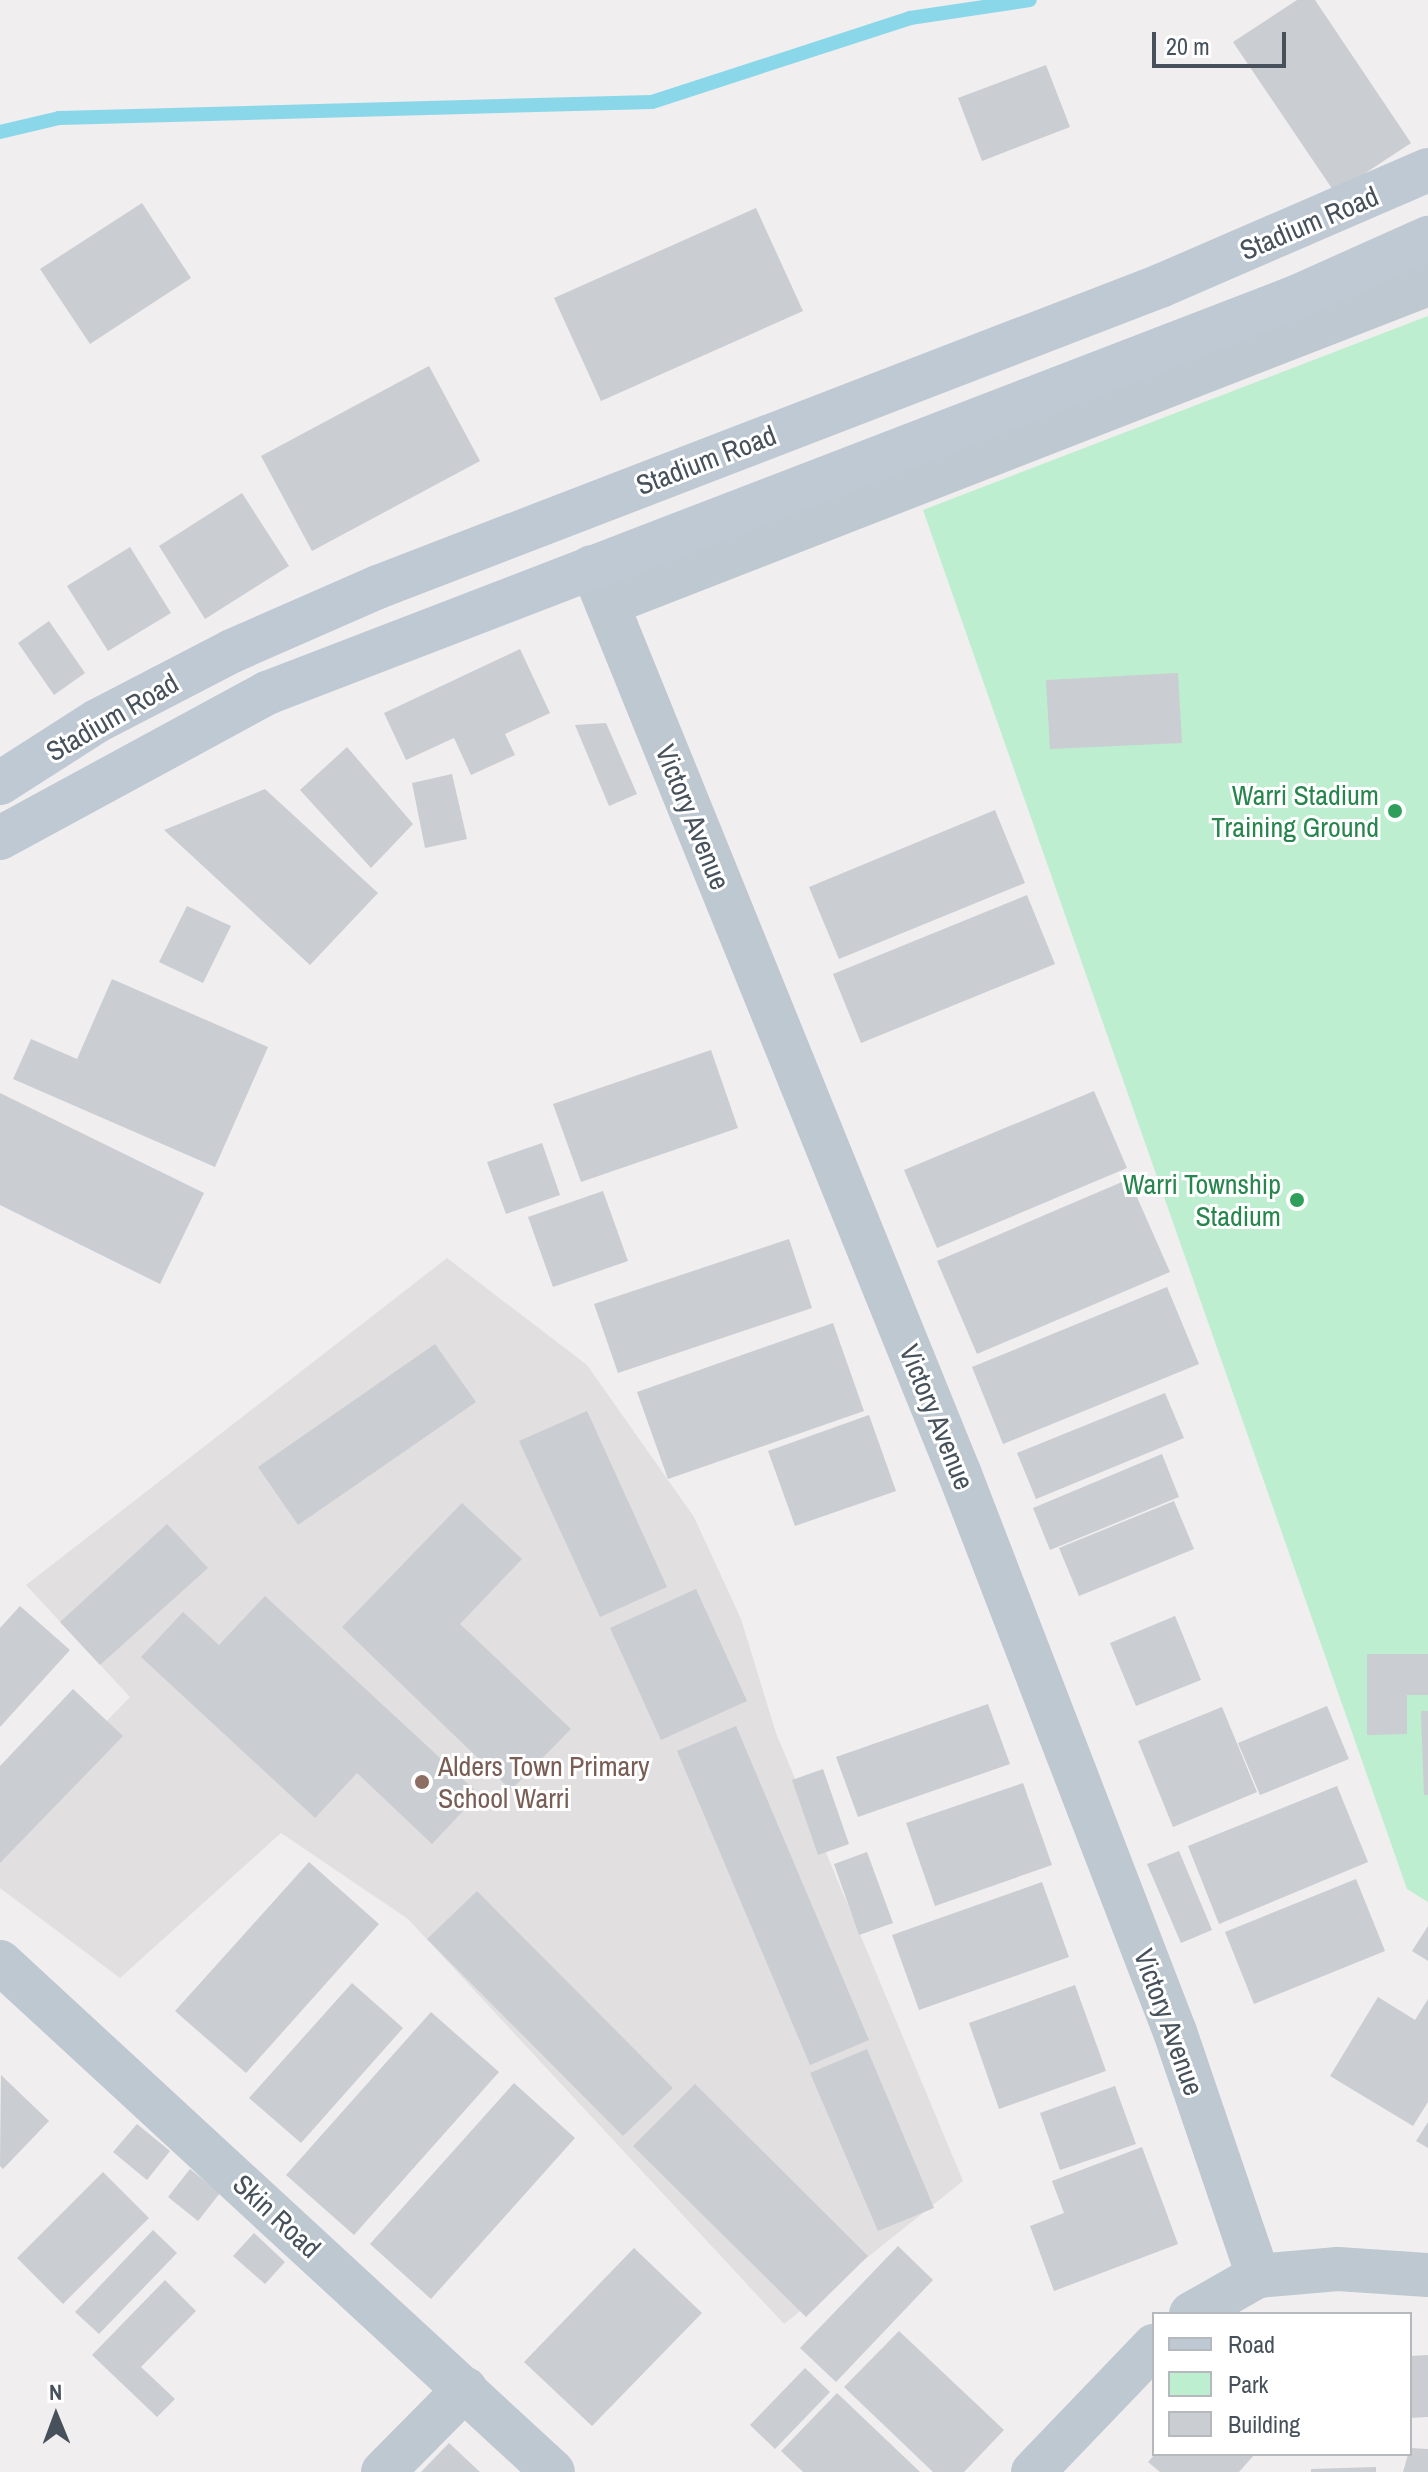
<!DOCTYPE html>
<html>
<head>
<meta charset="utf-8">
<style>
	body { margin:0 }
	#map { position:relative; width:1428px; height:2472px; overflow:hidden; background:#f0eeee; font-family:"Archivo Narrow",sans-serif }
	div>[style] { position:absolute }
	.education>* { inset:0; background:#e1dfe0 }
	.green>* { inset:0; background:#bceecf }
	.stream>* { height:14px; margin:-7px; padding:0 7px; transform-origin:7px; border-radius:7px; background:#8ad7ea }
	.building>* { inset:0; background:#cacdd2 }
	.street>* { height:44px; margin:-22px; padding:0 22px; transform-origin:22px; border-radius:22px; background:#bec8d0 }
	.secondary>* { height:44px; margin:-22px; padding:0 22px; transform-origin:22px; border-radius:22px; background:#bec9d4 }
	.dots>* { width:22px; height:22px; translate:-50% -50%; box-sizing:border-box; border:4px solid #fff; border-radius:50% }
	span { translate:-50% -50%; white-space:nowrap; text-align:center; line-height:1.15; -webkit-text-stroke:6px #fff; paint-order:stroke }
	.street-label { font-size:28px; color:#46515b }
	.leisure-label { font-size:28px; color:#27864d }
	.right { translate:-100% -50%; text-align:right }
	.education-label { font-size:28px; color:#785e54 }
	.left { translate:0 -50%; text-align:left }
	.legend { position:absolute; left:1152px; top:2312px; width:260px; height:144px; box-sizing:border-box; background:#fff; border:2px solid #b5b9bd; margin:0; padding:10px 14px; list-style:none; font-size:24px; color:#46515b }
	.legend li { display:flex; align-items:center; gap:16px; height:40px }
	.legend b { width:40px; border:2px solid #b5b9bd }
	.north { position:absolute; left:16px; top:2376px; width:80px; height:80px; -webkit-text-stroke:6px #fff; paint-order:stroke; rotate:359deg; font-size:22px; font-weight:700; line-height:32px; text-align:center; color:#46515b }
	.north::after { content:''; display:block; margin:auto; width:28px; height:36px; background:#46515b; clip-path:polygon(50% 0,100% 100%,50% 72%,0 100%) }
	.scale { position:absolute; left:1152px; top:32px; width:134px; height:36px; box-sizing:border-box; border:4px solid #46515b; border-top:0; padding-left:10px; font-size:24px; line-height:28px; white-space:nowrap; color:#46515b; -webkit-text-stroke:6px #fff; paint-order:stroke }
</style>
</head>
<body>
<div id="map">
	<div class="education">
		<i style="clip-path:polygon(447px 1258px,587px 1365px,694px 1517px,741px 1619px,776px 1733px,963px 2181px,784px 2324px,408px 1919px,281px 1833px,120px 1978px,0 1888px,0 1831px,130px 1697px,26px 1585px)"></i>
	</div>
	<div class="green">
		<i style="clip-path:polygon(1428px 316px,1428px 1902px,1407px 1889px,923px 510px)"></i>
	</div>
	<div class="stream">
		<i style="left:0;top:132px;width:61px;rotate:-13.3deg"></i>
		<i style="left:59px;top:118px;width:593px;rotate:-1.55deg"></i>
		<i style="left:652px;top:102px;width:271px;rotate:-18deg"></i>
		<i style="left:910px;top:18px;width:121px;rotate:-8.5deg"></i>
	</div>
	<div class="building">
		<i style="clip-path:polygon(1297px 0,1315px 0,1411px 143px,1335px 193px,1233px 42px)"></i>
		<i style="clip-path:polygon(1046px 65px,1070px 127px,982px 161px,958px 98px)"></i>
		<i style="clip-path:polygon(142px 203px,191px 278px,90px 344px,40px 269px)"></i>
		<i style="clip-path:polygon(756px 208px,803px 311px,601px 401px,554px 298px)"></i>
		<i style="clip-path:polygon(429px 366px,480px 461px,312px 551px,261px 456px)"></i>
		<i style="clip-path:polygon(242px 493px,289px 566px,205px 619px,159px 546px)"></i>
		<i style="clip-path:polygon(130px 547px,171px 613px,108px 651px,67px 586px)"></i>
		<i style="clip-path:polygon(49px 621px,85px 673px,54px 695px,18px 643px)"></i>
		<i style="clip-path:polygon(520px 649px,550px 713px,505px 734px,515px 755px,471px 775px,454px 738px,406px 760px,384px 713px)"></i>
		<i style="clip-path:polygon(1178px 673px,1182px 743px,1050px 749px,1046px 680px)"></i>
		<i style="clip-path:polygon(606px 723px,637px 794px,609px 806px,575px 725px)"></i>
		<i style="clip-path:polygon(347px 747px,413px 824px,371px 868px,300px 790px)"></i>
		<i style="clip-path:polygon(452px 774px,467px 839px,425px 848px,412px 783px)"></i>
		<i style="clip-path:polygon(265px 789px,378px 893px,310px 965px,164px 830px)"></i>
		<i style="clip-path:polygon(995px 810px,1025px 883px,839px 959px,809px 887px)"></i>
		<i style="clip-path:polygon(1027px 895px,1055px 964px,861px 1043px,833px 974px)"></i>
		<i style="clip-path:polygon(187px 906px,231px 926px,203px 983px,159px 962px)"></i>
		<i style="clip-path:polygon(112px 979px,268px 1047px,215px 1167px,13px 1079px,31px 1039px,77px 1059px)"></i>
		<i style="clip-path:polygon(711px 1050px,738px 1128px,581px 1182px,553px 1104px)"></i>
		<i style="clip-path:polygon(1094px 1091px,1127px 1168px,937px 1248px,904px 1170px)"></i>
		<i style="clip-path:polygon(0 1093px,204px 1193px,160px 1284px,0 1205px)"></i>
		<i style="clip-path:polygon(542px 1143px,560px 1195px,506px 1214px,487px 1162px)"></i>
		<i style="clip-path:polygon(1129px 1179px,1170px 1272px,977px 1354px,937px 1261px)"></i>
		<i style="clip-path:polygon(603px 1191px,628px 1261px,553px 1287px,528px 1217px)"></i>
		<i style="clip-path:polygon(789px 1239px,812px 1308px,618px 1373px,594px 1304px)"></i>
		<i style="clip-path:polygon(1167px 1287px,1199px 1364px,1003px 1444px,972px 1367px)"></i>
		<i style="clip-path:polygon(833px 1323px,864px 1411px,668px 1479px,637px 1392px)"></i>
		<i style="clip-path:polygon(435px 1344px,476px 1402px,298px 1525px,258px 1467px)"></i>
		<i style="clip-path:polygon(1165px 1393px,1184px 1438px,1036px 1499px,1017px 1453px)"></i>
		<i style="clip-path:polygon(587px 1411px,667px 1587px,600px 1617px,519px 1441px)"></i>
		<i style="clip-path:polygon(869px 1415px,896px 1491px,795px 1526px,768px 1451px)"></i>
		<i style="clip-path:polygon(1162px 1454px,1179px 1497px,1050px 1550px,1033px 1508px)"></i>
		<i style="clip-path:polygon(1174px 1501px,1194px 1549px,1079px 1596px,1059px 1548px)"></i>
		<i style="clip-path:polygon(462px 1503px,522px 1559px,460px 1624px,571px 1729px,511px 1790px,342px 1627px)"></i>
		<i style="clip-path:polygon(167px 1524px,208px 1568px,100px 1665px,60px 1622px)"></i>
		<i style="clip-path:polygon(696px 1589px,747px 1701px,661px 1740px,610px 1628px)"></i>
		<i style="clip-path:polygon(265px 1596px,479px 1794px,432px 1844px,357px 1773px,315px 1818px,141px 1657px,183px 1612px,219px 1645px)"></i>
		<i style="clip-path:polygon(20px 1606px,70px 1650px,0 1727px,0 1628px)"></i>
		<i style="clip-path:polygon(1175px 1616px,1201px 1680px,1136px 1706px,1110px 1643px)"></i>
		<i style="clip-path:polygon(1367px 1654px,1428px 1654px,1428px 1695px,1407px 1695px,1407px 1734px,1367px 1735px)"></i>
		<i style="clip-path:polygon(73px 1689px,123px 1736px,0 1863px,0 1766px)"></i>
		<i style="clip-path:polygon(988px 1704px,1010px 1764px,858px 1817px,836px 1757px)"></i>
		<i style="clip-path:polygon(1327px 1706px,1349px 1759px,1260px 1795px,1238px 1743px)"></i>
		<i style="clip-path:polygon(1222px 1707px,1257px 1792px,1173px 1827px,1138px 1741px)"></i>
		<i style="clip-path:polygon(1421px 1711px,1428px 1711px,1428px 1795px,1424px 1795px)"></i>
		<i style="clip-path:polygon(736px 1726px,869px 2040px,810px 2065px,677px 1751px)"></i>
		<i style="clip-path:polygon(823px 1769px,849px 1844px,818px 1855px,792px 1780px)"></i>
		<i style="clip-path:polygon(1023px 1783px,1052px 1865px,935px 1906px,906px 1823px)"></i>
		<i style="clip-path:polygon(1337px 1786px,1368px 1862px,1219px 1924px,1188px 1846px)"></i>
		<i style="clip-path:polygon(1179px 1851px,1212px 1930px,1181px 1943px,1147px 1864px)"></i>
		<i style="clip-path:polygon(867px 1852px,893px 1923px,859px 1935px,834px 1864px)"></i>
		<i style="clip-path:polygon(309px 1862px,379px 1924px,246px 2073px,175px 2011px)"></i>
		<i style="clip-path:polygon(1356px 1879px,1385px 1951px,1254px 2004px,1225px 1932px)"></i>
		<i style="clip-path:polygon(1042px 1882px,1069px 1957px,919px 2010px,892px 1935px)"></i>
		<i style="clip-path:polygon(477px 1891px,673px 2088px,623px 2136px,427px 1939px)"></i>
		<i style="clip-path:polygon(1428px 1926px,1428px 1961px,1412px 1951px)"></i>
		<i style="clip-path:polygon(352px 1983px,403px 2028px,301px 2143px,249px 2098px)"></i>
		<i style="clip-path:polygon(1075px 1985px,1106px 2071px,999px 2109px,969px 2023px)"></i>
		<i style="clip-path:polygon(1378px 1997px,1415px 2020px,1428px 1999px,1428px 2102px,1413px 2126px,1330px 2076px)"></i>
		<i style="clip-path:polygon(431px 2012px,499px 2072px,354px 2235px,286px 2175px)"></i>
		<i style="clip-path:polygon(867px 2049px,934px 2208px,878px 2231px,810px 2073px)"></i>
		<i style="clip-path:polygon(1px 2075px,49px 2121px,3px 2169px,0 2166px)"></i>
		<i style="clip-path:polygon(514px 2083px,575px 2138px,431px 2299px,370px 2244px)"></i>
		<i style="clip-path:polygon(695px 2084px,868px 2256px,806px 2317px,633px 2146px)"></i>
		<i style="clip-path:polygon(1115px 2086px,1136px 2144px,1060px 2170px,1040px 2113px)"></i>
		<i style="clip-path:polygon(1428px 2122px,1428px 2148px,1416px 2141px)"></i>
		<i style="clip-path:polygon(137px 2124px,170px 2151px,147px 2180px,113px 2152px)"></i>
		<i style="clip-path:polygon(1142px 2147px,1178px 2244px,1054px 2291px,1030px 2226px,1064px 2213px,1052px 2181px)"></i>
		<i style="clip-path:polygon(190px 2169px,220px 2193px,198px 2221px,168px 2197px)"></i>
		<i style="clip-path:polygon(103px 2172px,149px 2218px,63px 2304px,17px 2258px)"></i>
		<i style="clip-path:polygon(153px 2230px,177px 2253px,99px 2334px,75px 2312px)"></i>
		<i style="clip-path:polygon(254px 2233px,285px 2262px,265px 2284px,233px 2256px)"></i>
		<i style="clip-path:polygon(898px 2246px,933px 2280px,836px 2382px,800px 2348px)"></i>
		<i style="clip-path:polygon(634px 2248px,702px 2313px,592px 2426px,524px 2362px)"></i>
		<i style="clip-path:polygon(165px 2280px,196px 2311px,141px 2367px,175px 2399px,157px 2417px,92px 2355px)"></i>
		<i style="clip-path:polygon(899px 2331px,1004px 2430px,964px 2472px,933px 2472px,844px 2387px)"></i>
		<i style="clip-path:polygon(1428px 2355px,1428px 2417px,1410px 2418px,1410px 2356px)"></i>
		<i style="clip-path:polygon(805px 2368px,830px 2392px,775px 2449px,750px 2425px)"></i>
		<i style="clip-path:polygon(837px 2393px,920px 2472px,803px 2472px,781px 2451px)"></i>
		<i style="clip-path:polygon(449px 2443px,480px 2472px,421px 2472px)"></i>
		<i style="clip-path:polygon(1410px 2448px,1428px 2449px,1428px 2472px,1403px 2472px)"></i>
		<i style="clip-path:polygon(1155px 2454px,1255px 2454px,1239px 2472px,1160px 2472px,1148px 2462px)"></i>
		<i style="clip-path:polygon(1376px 2467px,1376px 2472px,1311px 2472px,1311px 2469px)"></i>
	</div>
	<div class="street">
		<i style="left:592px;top:567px;width:977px;rotate:67.93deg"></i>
		<i style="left:959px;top:1472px;width:600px;rotate:68.91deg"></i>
		<i style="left:1175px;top:2032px;width:258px;rotate:71.2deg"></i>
		<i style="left:607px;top:604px;width:881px;rotate:-21.29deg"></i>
		<i style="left:0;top:1962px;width:752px;rotate:42.68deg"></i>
		<i style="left:1191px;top:2314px;width:77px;rotate:-29.6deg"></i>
		<i style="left:1258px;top:2276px;width:80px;rotate:-5deg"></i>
		<i style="left:1338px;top:2269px;width:90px;rotate:3.8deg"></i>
		<i style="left:383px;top:2472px;width:117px;rotate:-45.3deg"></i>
		<i style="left:1033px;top:2472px;width:175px;rotate:-46.2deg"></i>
	</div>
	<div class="secondary">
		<i style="left:0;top:783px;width:115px;rotate:-32.6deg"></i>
		<i style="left:97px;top:721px;width:152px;rotate:-27.4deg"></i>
		<i style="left:232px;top:651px;width:159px;rotate:-23.7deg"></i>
		<i style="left:378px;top:587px;width:838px;rotate:-21.05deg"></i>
		<i style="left:1160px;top:286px;width:292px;rotate:-23.4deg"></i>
		<i style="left:0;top:838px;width:304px;rotate:-28.5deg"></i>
		<i style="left:267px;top:693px;width:1103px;rotate:-21.05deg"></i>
		<i style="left:1296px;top:297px;width:145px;rotate:-24.1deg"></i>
	</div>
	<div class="dots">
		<i style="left:1395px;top:811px;background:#2e9e5b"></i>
		<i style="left:1297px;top:1200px;background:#2e9e5b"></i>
		<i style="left:422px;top:1782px;background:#8d6e63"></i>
	</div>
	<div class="street-label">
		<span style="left:1309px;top:223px;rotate:-23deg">Stadium Road</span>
		<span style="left:706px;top:460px;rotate:-21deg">Stadium Road</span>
		<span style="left:112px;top:717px;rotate:-30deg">Stadium Road</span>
		<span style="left:693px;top:817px;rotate:68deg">Victory Avenue</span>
		<span style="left:937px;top:1417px;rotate:68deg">Victory Avenue</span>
		<span style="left:1169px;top:2022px;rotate:70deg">Victory Avenue</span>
		<span style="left:277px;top:2216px;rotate:43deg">Skin Road</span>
	</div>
	<div class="leisure-label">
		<span class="right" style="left:1379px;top:811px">Warri Stadium<br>Training Ground</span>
		<span class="right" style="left:1281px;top:1200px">Warri Township<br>Stadium</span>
	</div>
	<div class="education-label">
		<span class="left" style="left:438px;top:1782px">Alders Town Primary<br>School Warri</span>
	</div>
	<ul class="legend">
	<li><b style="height:10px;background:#bec9d4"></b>Road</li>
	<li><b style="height:22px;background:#bceecf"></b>Park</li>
	<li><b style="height:22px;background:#cacdd2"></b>Building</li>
	</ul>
	<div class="north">N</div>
	<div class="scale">20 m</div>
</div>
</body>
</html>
